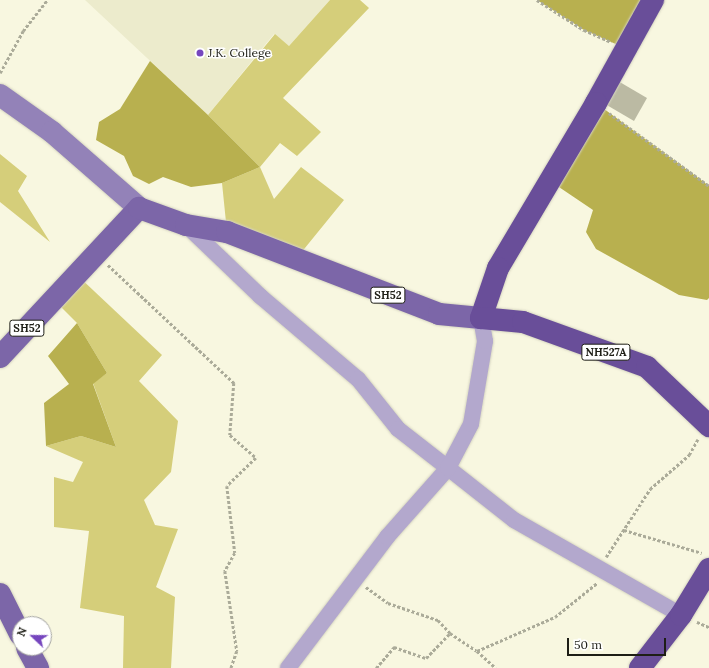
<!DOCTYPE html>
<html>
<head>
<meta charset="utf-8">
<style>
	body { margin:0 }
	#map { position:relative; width:709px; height:668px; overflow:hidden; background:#f8f7e0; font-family:Lora,serif }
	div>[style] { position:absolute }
	.built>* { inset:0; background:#ecebcc }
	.green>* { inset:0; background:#d5ce7a }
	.water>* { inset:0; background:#b8b04f }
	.building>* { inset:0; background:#bbbaa3 }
	.path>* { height:2.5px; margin-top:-1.25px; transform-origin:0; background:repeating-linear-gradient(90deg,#abab99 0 3px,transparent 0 5px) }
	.roads { filter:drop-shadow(0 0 1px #d5d4c0) drop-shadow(0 0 1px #d5d4c0) }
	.street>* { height:16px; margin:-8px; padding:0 8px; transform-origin:8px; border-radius:8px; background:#b3a8cd }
	.secondary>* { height:22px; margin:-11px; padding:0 11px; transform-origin:11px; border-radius:11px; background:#9382b8 }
	.primary>* { height:22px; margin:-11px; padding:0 11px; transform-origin:11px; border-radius:11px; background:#7c66a8 }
	.highway>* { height:22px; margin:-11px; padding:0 11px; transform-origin:11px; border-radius:11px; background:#694e99 }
	.dots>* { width:11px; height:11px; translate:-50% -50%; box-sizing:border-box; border:2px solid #fff; border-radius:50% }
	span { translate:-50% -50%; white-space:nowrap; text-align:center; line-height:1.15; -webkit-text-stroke:3px #fff; paint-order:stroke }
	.shield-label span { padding:1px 3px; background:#fff; border:1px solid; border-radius:3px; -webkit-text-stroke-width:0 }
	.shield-label { font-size:11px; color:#1e1e16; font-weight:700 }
	.poi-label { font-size:12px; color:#1e1e16 }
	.left { translate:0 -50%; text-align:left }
	.north { position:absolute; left:12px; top:616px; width:40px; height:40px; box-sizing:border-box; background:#fff; border:1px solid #a5a5a2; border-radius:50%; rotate:292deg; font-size:11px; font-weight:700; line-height:16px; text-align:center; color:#1e1e16 }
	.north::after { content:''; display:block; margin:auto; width:14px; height:18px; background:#7646be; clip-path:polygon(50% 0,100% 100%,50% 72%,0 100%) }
	.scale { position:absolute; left:567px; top:638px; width:99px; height:18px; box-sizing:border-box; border:2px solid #1e1e16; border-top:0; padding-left:5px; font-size:12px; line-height:14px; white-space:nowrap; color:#1e1e16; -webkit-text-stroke:3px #fff; paint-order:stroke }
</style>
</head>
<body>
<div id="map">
	<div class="built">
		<i style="clip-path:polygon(85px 0,330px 0,289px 46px,274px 34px,208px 115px)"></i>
	</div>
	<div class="green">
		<i style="clip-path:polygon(330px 0,360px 0,369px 8px,283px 98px,321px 132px,297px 156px,280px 143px,260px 167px,274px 199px,301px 167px,344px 200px,296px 259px,227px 232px,222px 183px,260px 167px,208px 115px,275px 34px,289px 46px)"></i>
		<i style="clip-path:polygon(0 154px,27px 176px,18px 191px,50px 242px,0 202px)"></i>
		<i style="clip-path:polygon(77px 275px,162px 355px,139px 381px,178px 421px,171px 472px,144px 500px,155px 525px,178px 529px,156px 587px,175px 597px,171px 668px,123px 668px,124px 616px,80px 608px,89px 531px,54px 527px,54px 477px,73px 482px,83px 462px,46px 446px,81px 436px,116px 447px,93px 383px,107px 373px,77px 323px,53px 299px)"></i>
	</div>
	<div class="water">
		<i style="clip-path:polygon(537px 0,653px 0,627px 49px,584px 30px)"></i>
		<i style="clip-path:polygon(150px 61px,208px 115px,260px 167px,222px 183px,191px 187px,163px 177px,149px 184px,133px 176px,124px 156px,96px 140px,99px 122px,120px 109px)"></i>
		<i style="clip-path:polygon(596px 103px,709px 186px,709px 298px,707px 300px,679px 295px,596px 249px,586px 232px,593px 210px,550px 181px)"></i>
		<i style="clip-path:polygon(77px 323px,107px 373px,93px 384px,116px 447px,81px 436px,46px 446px,44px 403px,69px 384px,48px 356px)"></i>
	</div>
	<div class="building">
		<i style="clip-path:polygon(618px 81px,647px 98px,634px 121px,605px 104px)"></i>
	</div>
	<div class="path">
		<i style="left:537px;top:0;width:56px;rotate:32.6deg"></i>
		<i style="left:584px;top:30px;width:30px;rotate:24deg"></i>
		<i style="left:0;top:73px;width:48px;rotate:-61.3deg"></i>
		<i style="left:23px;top:31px;width:39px;rotate:-52deg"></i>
		<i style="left:609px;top:113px;width:124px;rotate:36.1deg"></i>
		<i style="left:108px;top:265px;width:173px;rotate:43.1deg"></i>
		<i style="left:234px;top:383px;width:52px;rotate:94.4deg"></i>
		<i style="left:230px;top:435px;width:35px;rotate:41deg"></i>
		<i style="left:256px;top:458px;width:40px;rotate:136deg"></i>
		<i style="left:227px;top:486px;width:67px;rotate:83.2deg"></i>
		<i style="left:235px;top:553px;width:21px;rotate:119deg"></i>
		<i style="left:225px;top:571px;width:81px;rotate:81.5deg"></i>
		<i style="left:237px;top:651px;width:18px;rotate:109deg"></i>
		<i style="left:624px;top:530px;width:81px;rotate:16.4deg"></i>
		<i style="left:606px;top:557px;width:81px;rotate:-57.1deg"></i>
		<i style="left:650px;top:489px;width:52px;rotate:-41.1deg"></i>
		<i style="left:689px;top:455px;width:18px;rotate:-61deg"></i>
		<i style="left:366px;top:587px;width:27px;rotate:36deg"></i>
		<i style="left:388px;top:603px;width:53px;rotate:18.8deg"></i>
		<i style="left:438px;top:620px;width:18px;rotate:47deg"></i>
		<i style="left:450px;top:633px;width:32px;rotate:34deg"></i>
		<i style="left:477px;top:651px;width:85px;rotate:-23.6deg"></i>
		<i style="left:555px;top:617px;width:54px;rotate:-39deg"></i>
		<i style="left:697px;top:622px;width:13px;rotate:23deg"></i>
		<i style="left:477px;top:651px;width:25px;rotate:42deg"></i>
		<i style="left:376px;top:668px;width:28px;rotate:-49deg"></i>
		<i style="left:394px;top:647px;width:34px;rotate:19deg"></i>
		<i style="left:426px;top:658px;width:35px;rotate:-46deg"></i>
	</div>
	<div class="roads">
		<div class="street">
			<i style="left:186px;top:225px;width:103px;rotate:43.8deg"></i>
			<i style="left:260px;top:296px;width:128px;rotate:40.3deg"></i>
			<i style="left:358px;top:379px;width:64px;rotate:51.3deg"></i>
			<i style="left:398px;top:429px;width:63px;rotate:38deg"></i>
			<i style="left:448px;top:468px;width:84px;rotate:38.2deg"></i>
			<i style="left:514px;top:520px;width:192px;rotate:29.6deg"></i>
			<i style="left:288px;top:668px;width:164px;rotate:-52.9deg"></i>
			<i style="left:387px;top:537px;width:92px;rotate:-48.5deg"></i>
			<i style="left:448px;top:468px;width:50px;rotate:-62.4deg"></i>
			<i style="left:471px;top:424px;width:84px;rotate:-80.4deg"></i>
			<i style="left:485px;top:341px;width:23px;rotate:-100deg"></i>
		</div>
		<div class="secondary">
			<i style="left:0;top:95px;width:64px;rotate:35.4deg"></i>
			<i style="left:52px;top:132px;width:116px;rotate:41.1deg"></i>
		</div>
		<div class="primary">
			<i style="left:0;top:357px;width:204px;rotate:-47deg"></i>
			<i style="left:139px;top:208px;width:50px;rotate:19.9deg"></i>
			<i style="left:186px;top:225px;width:42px;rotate:9.7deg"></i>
			<i style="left:227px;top:232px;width:227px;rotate:21.1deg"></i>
			<i style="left:439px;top:314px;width:42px;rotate:5.4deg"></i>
			<i style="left:0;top:594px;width:45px;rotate:63.4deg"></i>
			<i style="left:27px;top:648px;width:23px;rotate:61deg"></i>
		</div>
		<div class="highway">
			<i style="left:653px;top:0;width:118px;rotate:119deg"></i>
			<i style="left:596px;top:103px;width:192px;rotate:120.7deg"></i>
			<i style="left:498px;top:268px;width:53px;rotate:108.8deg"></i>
			<i style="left:481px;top:318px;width:42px;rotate:5.4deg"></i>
			<i style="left:523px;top:322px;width:132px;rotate:19.9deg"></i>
			<i style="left:647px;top:367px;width:86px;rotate:43.6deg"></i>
			<i style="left:640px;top:668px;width:67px;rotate:-52.3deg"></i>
			<i style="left:681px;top:615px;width:54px;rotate:-58.7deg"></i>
		</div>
	</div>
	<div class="dots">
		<i style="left:200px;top:53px;background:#7646be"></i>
	</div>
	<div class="shield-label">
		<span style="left:388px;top:295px">SH52</span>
		<span style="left:27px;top:328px">SH52</span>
		<span style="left:606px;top:352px">NH527A</span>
	</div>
	<div class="poi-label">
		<span class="left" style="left:208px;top:53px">J.K. College</span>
	</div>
	<div class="north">N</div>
	<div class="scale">50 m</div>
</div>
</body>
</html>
